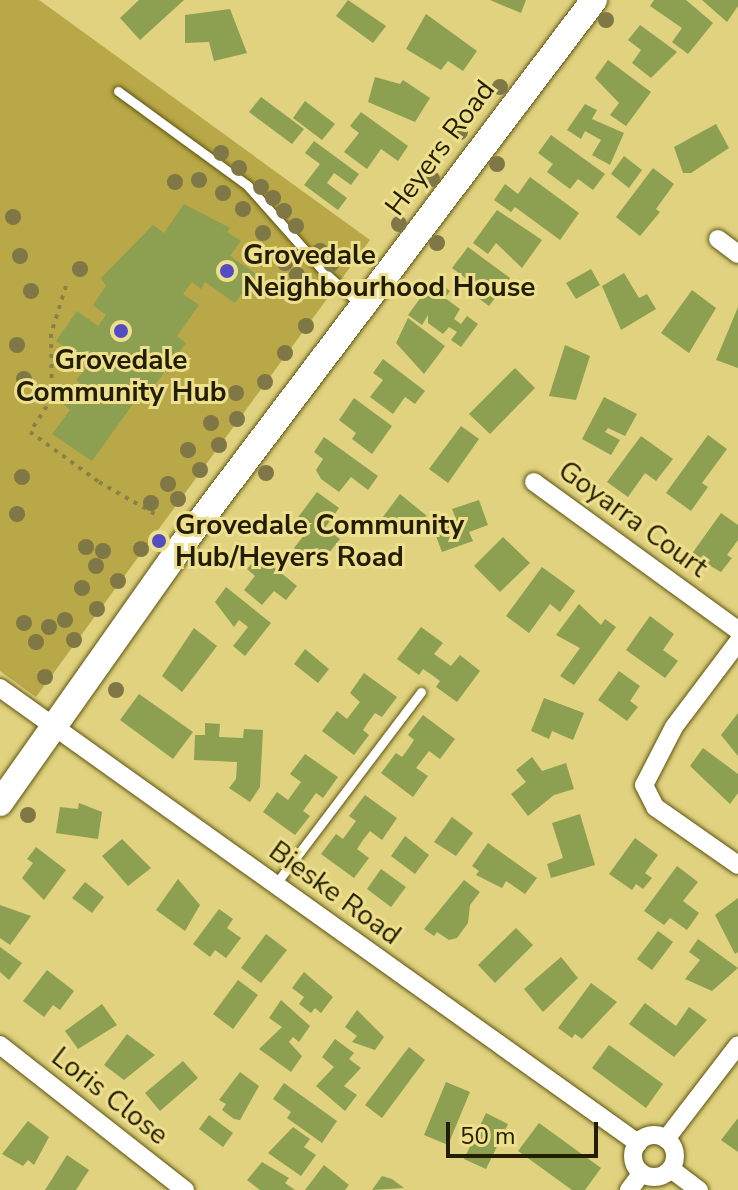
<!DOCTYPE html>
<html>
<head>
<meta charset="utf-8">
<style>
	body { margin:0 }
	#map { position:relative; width:738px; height:1190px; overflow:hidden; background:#e0d27f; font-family:"Nunito Sans",sans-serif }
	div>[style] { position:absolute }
	.green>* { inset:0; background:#b8a847 }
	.building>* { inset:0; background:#8d9f51 }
	.path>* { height:4px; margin-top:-2px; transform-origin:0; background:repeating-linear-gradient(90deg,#8b8146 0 4px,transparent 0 10px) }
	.roads { filter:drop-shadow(0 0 2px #5d530e) drop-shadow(0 0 2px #5d530e) }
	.lane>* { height:9px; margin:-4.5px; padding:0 4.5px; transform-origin:4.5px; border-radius:4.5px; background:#fff }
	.street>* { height:18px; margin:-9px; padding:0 9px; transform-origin:9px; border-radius:9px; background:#fff }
	.street>.ring { margin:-9px; padding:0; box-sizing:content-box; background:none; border:18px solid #fff; border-radius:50% }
	.secondary>* { height:26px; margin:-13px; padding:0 13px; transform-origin:13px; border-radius:13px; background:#fff }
	.trees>* { width:16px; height:16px; margin:-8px; border-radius:50%; background:#7f7745 }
	.dots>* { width:22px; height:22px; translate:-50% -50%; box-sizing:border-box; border:4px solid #eddf8c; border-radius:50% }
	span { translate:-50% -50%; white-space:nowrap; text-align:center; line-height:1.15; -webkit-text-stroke:6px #eddf8c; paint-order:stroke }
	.street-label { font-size:28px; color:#241e00 }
	.poi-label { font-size:28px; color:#241e00; font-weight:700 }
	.left { translate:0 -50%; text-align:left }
	.scale { position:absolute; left:446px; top:1122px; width:152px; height:36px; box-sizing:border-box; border:4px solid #241e00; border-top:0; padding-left:10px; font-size:24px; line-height:28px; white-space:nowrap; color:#241e00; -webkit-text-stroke:6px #eddf8c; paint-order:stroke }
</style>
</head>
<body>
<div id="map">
	<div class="green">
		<i style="clip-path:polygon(0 0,39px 0,370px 240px,36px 697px,0 671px)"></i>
	</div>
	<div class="building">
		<i style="clip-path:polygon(139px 0,184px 0,140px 40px,120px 18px)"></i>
		<i style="clip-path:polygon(348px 0,386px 26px,373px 43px,336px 16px)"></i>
		<i style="clip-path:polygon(490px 0,526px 0,521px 13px)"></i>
		<i style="clip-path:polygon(654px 0,686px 0,713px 23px,688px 54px,672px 42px,682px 28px,650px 6px)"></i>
		<i style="clip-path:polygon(702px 0,738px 0,738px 6px,727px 22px)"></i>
		<i style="clip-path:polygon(230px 9px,247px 53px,214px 61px,209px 42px,185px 43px,185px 15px)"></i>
		<i style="clip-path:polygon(426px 14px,477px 51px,463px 71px,448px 61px,441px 70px,406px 49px)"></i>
		<i style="clip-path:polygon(640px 25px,677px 52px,651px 78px,632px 63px,641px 50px,628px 40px)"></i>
		<i style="clip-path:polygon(608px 60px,651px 92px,626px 126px,610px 115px,619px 103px,595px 78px)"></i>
		<i style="clip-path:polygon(375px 77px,400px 84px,403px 80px,430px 98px,415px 122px,368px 102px)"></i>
		<i style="clip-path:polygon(261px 97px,304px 129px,292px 144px,249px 112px)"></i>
		<i style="clip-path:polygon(305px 101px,335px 124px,322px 140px,293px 118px)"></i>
		<i style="clip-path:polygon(585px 104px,597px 110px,592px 119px,624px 133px,610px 165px,592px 155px,601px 140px,585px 131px,581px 139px,567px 130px)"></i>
		<i style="clip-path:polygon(361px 112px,408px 146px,398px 161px,381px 149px,367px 169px,344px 152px,359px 133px,350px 126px)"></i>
		<i style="clip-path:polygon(716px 124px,729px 148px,691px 173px,683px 173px,674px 147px)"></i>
		<i style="clip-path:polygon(551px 135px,605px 174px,593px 190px,578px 179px,570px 189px,547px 172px,553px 164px,538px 153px)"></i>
		<i style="clip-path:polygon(314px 141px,359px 174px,351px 185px,334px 173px,327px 183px,347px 198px,338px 210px,304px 185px,320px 164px,305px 153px)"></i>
		<i style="clip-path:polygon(624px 156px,642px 170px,629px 188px,611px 174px)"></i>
		<i style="clip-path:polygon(653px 168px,674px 184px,656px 209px,660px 212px,640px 236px,616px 217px)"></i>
		<i style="clip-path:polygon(530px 177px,579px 213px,560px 240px,515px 207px,511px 212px,494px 200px,505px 184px,518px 194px)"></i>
		<i style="clip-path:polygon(184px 204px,230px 228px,227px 232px,241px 241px,230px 256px,256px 274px,235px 303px,205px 282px,201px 289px,192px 282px,183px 294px,199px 305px,177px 336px,186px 343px,148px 394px,143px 390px,92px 461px,52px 434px,70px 410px,61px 402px,80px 384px,76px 380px,90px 364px,56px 341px,77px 311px,98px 326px,106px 315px,93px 305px,106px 286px,101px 278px,153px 225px,164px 233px)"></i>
		<i style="clip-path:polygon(497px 210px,542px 240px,522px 268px,496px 243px,488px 254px,473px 243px)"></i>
		<i style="clip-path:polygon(468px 247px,510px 278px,489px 306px,470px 292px,475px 285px,452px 268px)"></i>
		<i style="clip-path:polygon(591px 269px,600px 285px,576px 299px,566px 283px)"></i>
		<i style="clip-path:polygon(624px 273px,639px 298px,647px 294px,656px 309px,621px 330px,602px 286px)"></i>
		<i style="clip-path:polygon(434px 279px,450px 291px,445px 298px,460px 309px,454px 319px,461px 324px,467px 316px,478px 324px,461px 347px,451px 340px,457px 332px,449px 327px,443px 334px,428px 323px,428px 315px,422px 325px,408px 315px)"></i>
		<i style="clip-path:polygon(692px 290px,716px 308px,689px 353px,661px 333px)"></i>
		<i style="clip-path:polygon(738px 307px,738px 368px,716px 360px)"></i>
		<i style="clip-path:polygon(408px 318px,445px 346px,424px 374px,396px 343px)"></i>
		<i style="clip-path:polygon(565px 345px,590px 356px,576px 400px,549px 396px)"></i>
		<i style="clip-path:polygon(383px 359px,425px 391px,415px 404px,405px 397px,393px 414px,370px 397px,383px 380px,373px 373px)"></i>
		<i style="clip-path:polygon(515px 368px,535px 388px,490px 434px,469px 414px)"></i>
		<i style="clip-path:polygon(604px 397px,637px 414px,625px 436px,608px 428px,605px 432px,620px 440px,611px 455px,582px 439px)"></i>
		<i style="clip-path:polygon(354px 398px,392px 426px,372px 454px,352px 439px,356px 433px,339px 420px)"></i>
		<i style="clip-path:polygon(461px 426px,479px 439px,448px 483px,429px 469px)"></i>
		<i style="clip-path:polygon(708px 435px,727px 449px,702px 483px,708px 487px,691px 511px,666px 493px)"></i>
		<i style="clip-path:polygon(641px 436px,673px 459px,656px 481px,645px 473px,628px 497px,607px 482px)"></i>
		<i style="clip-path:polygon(324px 437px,378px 476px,368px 490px,351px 477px,339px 492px,321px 479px,316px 470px,323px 459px,314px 452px)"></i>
		<i style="clip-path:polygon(317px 492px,339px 508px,325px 528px,340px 539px,325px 558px,314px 550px,308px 559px,294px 548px,305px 534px,296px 520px)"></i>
		<i style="clip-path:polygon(400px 494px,427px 516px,382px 536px,374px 529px)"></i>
		<i style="clip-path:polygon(479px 500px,488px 525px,469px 532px,473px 541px,442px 552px,433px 528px,456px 519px,452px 509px)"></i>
		<i style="clip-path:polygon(721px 513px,738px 525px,738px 540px,727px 555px,732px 558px,721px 572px,691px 555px)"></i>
		<i style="clip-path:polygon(503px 537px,530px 563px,500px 592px,474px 566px)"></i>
		<i style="clip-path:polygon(259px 555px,297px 586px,286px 600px,274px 591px,262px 605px,244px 590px,255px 576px,247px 569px)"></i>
		<i style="clip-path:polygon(542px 567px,575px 591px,560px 612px,550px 604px,529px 633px,506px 616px)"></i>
		<i style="clip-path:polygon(226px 587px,271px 623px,245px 656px,233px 646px,248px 627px,239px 620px,234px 627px,215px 602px)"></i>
		<i style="clip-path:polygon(579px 604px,601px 625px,605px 619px,616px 627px,574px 685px,560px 676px,580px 648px,556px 635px)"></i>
		<i style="clip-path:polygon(650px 616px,674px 634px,663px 650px,678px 661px,665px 678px,626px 650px)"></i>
		<i style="clip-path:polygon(421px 627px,443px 643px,434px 654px,451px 666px,460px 655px,480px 671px,457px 702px,436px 687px,440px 681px,432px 675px,423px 669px,419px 675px,397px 659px)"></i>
		<i style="clip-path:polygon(194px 628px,217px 646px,182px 692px,162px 676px)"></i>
		<i style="clip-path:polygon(305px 649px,329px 669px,318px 683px,294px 664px)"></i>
		<i style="clip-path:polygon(619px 671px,640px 686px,630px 701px,638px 707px,627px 721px,598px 700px)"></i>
		<i style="clip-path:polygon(364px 673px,397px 697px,382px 717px,375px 713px,369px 721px,363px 730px,369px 735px,354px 755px,322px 731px,337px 711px,347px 719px,360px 702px,350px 693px)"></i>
		<i style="clip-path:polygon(139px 694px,193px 732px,173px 759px,120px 720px)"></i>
		<i style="clip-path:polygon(544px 698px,584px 713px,573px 740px,552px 731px,549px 739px,531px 731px)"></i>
		<i style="clip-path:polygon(738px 713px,738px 756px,721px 735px)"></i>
		<i style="clip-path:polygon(423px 715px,455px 739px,440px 759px,429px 751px,416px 768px,428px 776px,413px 797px,381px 773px,396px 753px,402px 757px,408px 749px,414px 740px,408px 735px)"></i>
		<i style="clip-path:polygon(205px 723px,220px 724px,219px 737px,243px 738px,244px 729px,263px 730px,260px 787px,250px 802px,229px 788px,236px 779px,237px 762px,194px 760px,195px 735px,205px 735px)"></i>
		<i style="clip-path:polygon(703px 748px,738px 774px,738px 793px,730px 804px,690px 766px)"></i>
		<i style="clip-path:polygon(305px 754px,338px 777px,323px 798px,316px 793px,303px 811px,310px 816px,295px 835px,263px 812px,277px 792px,288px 800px,301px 782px,290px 774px)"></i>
		<i style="clip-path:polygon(532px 757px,542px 771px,566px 763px,574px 789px,554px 795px,528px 816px,511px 794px,526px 782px,516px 770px)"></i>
		<i style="clip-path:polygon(365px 795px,397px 818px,382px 840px,370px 831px,363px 840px,357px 849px,369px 858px,354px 878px,321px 854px,336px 834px,343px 839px,356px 821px,349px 816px)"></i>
		<i style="clip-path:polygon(79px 803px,102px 812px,98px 839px,56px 833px,60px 807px,78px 809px)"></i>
		<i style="clip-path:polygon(580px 814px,595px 865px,551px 878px,547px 864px,563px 858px,552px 823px)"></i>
		<i style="clip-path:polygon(452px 817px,473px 833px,456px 856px,434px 842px)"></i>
		<i style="clip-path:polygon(405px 836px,429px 855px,415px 874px,391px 856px)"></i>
		<i style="clip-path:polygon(635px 838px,658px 855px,645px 873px,652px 878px,643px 889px,636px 884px,632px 890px,609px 874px)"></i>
		<i style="clip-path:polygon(122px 839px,151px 868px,128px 886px,102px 856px)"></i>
		<i style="clip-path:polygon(488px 843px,537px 878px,525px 894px,506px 881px,502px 888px,476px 875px,479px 871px,472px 866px)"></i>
		<i style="clip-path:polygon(36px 847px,66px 870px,44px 900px,22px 878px,33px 863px,27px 859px)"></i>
		<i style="clip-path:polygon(677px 866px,698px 882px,683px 901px,699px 913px,687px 930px,670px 918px,664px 925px,644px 911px)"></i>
		<i style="clip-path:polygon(381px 869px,406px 887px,391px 907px,367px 889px)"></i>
		<i style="clip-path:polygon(178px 879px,200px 905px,185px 931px,156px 910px)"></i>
		<i style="clip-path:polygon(464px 880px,480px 892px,470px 905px,468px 923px,457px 938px,449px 940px,437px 932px,434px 936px,424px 929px)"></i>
		<i style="clip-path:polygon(85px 882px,104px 897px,92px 913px,72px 898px)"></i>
		<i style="clip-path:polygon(738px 898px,738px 952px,735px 954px,715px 915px)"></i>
		<i style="clip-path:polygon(0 905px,31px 916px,10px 945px,0 938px)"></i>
		<i style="clip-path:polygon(219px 909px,233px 919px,227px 928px,241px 938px,226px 958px,215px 950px,210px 957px,193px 944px)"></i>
		<i style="clip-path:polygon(516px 928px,533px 945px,495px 983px,478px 965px)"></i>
		<i style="clip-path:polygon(658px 931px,673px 942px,652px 970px,637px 959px)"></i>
		<i style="clip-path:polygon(266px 934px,287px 950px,261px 983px,241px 968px)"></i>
		<i style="clip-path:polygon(698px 939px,738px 968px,712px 991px,685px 979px,700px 960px,689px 952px)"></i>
		<i style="clip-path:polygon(0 947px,22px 963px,9px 980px,0 972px)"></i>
		<i style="clip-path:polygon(561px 957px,578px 978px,543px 1012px,524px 989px)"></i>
		<i style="clip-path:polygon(47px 970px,74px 991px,60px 1010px,53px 1005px,44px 1017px,23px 1001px)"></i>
		<i style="clip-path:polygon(304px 972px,333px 997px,321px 1013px,315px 1008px,311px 1013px,299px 1004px,304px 997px,292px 988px)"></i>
		<i style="clip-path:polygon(238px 980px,258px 995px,233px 1029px,213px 1014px)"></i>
		<i style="clip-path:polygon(591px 983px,617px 1002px,582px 1039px,575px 1034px,572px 1038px,558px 1028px)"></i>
		<i style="clip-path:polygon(281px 1000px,310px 1026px,299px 1042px,293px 1037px,289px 1042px,302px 1056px,291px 1072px,259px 1049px,282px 1027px,269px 1018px)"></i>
		<i style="clip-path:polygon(645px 1003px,676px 1026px,689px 1007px,707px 1020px,674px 1057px,629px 1024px)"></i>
		<i style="clip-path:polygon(102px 1004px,117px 1025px,78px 1049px,65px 1031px)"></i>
		<i style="clip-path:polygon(357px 1010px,384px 1037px,375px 1050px,352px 1042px,357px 1036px,345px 1027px)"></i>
		<i style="clip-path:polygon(127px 1034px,155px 1055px,124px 1080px,104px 1065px)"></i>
		<i style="clip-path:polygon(335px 1039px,354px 1053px,349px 1059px,361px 1068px,344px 1086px,357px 1095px,345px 1111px,316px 1086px,334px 1067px,322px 1057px)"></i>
		<i style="clip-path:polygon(609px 1045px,663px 1084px,646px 1108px,592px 1068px)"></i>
		<i style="clip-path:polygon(409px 1047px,425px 1060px,382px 1118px,365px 1105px)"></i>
		<i style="clip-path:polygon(183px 1061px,198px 1078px,160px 1111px,145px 1093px)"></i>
		<i style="clip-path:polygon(240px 1072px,259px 1086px,240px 1120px,234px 1119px,222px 1110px,226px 1104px,219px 1100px)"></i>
		<i style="clip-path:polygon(446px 1082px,470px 1092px,448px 1145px,424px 1135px)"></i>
		<i style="clip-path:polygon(284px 1083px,337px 1121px,322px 1143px,287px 1118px,291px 1112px,273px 1099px)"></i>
		<i style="clip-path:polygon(486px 1113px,508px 1124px,486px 1169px,464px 1159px)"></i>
		<i style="clip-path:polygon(209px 1115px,233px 1133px,223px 1147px,199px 1129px)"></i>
		<i style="clip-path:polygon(738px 1118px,738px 1152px,721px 1140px)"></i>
		<i style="clip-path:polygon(28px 1121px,49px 1137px,34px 1165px,28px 1160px,23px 1166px,2px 1154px)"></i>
		<i style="clip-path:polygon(539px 1123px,601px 1168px,585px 1190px,572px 1190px,518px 1151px)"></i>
		<i style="clip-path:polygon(293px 1127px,310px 1139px,304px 1147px,316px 1155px,301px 1176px,268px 1153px)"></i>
		<i style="clip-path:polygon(67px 1155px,89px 1170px,76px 1190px,45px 1190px)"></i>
		<i style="clip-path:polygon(262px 1162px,289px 1178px,285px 1183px,295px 1190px,260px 1190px,247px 1180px)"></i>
		<i style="clip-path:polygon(324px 1165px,349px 1185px,345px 1190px,305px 1190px)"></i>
		<i style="clip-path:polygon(382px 1176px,392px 1179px,404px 1188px,372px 1190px)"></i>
	</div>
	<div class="path">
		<i style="left:66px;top:286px;width:50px;rotate:107.4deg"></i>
		<i style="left:51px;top:334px;width:64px;rotate:89.1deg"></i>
		<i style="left:52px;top:398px;width:40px;rotate:122.9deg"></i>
		<i style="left:30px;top:432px;width:85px;rotate:35.9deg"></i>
		<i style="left:99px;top:482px;width:64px;rotate:29.7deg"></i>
	</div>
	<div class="roads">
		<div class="lane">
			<i style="left:118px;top:91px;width:160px;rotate:36.1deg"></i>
			<i style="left:247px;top:185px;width:118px;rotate:48.4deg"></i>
			<i style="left:325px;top:273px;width:48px;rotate:41.6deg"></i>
			<i style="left:275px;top:885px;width:242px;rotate:-52.9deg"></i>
		</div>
		<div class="street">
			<i style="left:718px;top:239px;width:25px;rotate:37deg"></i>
			<i style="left:534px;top:482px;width:252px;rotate:36deg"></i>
			<i style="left:738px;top:642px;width:106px;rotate:127deg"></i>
			<i style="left:674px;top:727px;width:65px;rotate:117.3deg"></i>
			<i style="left:644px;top:785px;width:25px;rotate:63deg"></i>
			<i style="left:655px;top:807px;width:101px;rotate:34.9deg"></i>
			<i style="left:0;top:688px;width:784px;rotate:35.5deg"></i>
			<i style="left:0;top:1045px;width:235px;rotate:38.1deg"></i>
			<i class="ring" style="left:633px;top:1135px;width:24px;height:24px"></i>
			<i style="left:666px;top:1139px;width:118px;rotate:-52.5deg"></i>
			<i style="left:671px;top:1169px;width:35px;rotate:37deg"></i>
			<i style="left:629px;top:1190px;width:20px;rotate:-53deg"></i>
		</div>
		<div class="secondary">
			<i style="left:0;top:803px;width:316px;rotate:-54.8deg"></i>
			<i style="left:182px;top:545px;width:683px;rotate:-52.91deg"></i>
		</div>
	</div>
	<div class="trees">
		<i style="left:606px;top:20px"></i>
		<i style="left:500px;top:87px"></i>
		<i style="left:460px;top:132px"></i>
		<i style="left:221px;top:153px"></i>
		<i style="left:497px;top:164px"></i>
		<i style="left:239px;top:168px"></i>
		<i style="left:432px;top:179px"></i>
		<i style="left:199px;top:180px"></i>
		<i style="left:175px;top:182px"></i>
		<i style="left:261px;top:187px"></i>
		<i style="left:223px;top:193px"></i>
		<i style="left:273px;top:198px"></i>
		<i style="left:243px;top:209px"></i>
		<i style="left:284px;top:211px"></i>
		<i style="left:13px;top:217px"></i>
		<i style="left:399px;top:224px"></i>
		<i style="left:296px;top:226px"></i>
		<i style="left:263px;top:233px"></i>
		<i style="left:437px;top:243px"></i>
		<i style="left:320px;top:251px"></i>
		<i style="left:20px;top:256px"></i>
		<i style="left:264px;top:259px"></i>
		<i style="left:285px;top:263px"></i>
		<i style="left:331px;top:264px"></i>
		<i style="left:80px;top:269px"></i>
		<i style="left:297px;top:275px"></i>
		<i style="left:312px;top:290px"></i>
		<i style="left:31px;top:291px"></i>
		<i style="left:306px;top:326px"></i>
		<i style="left:17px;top:345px"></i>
		<i style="left:285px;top:353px"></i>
		<i style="left:24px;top:379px"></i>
		<i style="left:265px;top:382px"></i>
		<i style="left:236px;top:393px"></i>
		<i style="left:237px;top:419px"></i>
		<i style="left:211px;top:423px"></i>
		<i style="left:219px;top:445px"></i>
		<i style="left:188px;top:450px"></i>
		<i style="left:200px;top:470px"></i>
		<i style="left:266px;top:473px"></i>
		<i style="left:22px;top:477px"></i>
		<i style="left:168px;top:484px"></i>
		<i style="left:178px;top:499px"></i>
		<i style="left:151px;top:503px"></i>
		<i style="left:17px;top:514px"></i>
		<i style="left:86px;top:547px"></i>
		<i style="left:141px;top:549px"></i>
		<i style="left:103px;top:551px"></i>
		<i style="left:96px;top:566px"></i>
		<i style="left:118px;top:581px"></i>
		<i style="left:82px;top:588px"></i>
		<i style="left:97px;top:609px"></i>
		<i style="left:65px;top:620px"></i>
		<i style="left:24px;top:623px"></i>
		<i style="left:49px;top:627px"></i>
		<i style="left:74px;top:640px"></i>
		<i style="left:36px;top:642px"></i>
		<i style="left:45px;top:677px"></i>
		<i style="left:116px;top:690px"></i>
		<i style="left:28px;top:815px"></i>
	</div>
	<div class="dots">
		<i style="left:227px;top:271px;background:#534dc4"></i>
		<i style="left:121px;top:331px;background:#534dc4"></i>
		<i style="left:159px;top:541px;background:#534dc4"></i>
	</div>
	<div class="street-label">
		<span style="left:440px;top:148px;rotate:-53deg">Heyers Road</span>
		<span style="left:633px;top:519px;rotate:36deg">Goyarra Court</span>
		<span style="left:335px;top:893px;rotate:36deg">Bieske Road</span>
		<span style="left:110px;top:1096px;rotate:38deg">Loris Close</span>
	</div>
	<div class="poi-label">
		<span class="left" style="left:243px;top:271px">Grovedale<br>Neighbourhood House</span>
		<span style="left:121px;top:376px">Grovedale<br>Community Hub</span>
		<span class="left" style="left:175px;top:541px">Grovedale Community<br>Hub/Heyers Road</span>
	</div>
	<div class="scale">50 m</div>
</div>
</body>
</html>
